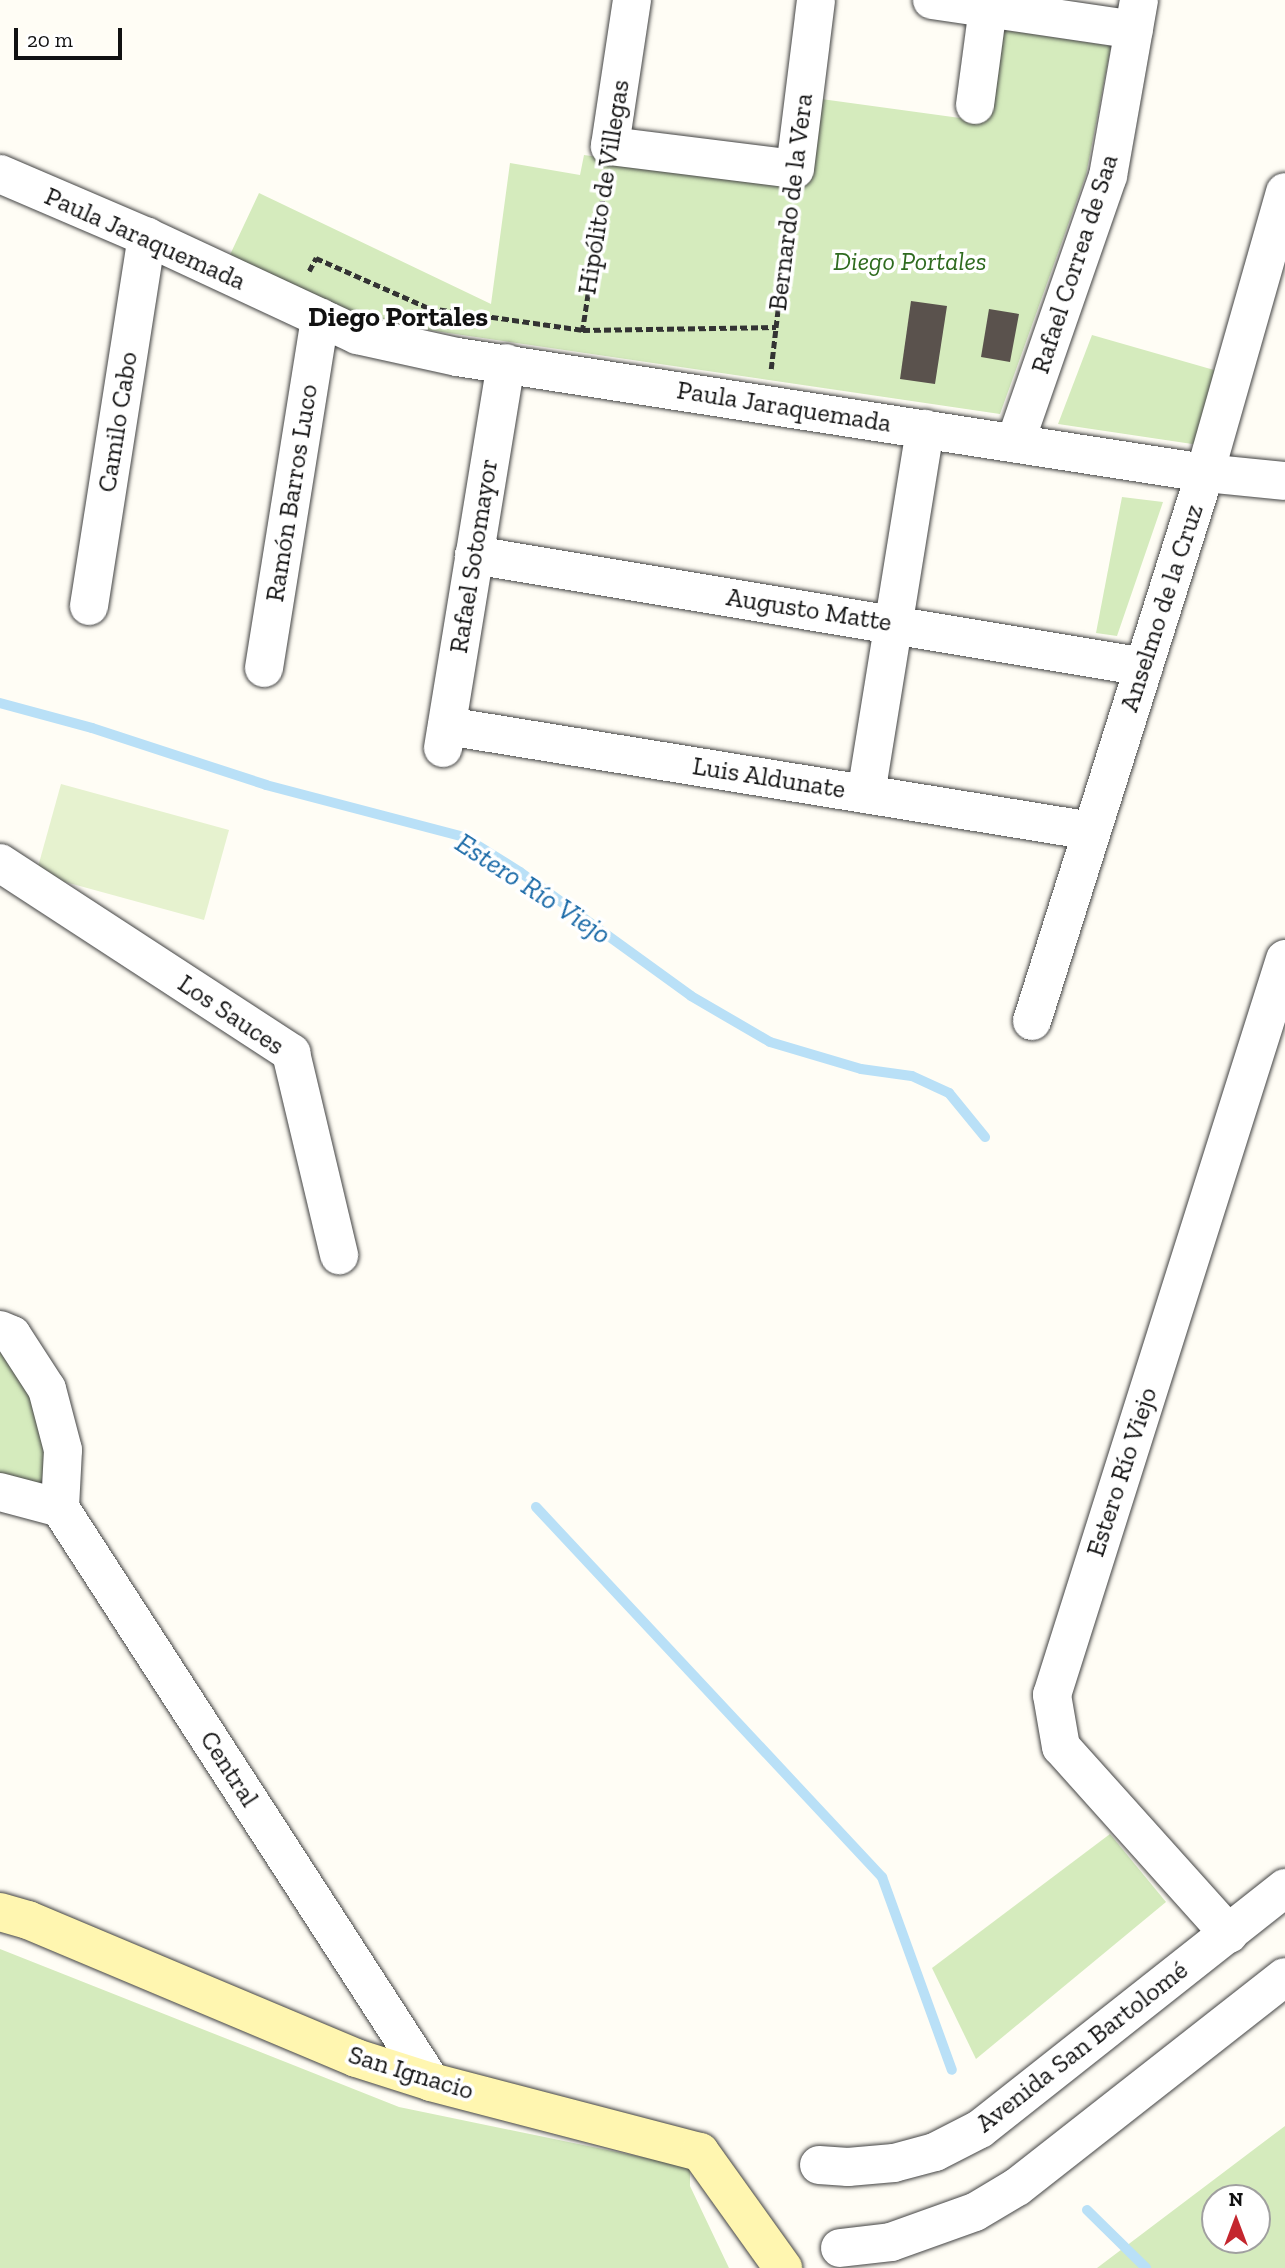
<!DOCTYPE html>
<html>
<head>
<meta charset="utf-8">
<style>
	body { margin:0 }
	#map { position:relative; width:1285px; height:2268px; overflow:hidden; background:#fffdf5; font-family:"Zilla Slab",serif }
	div>[style] { position:absolute }
	.green>* { inset:0; background:#d5ebbd }
	.pitch>* { inset:0; background:#e6f2cf }
	.stream>* { height:10px; margin:-5px; padding:0 5px; transform-origin:5px; border-radius:5px; background:#b9e0f7 }
	.building>* { inset:0; background:#5a524d }
	.path>* { height:4.5px; margin-top:-2.25px; transform-origin:0; background:repeating-linear-gradient(90deg,#333 0 7px,transparent 0 10.5px) }
	.roads { filter:drop-shadow(0 0 2px #444) drop-shadow(0 0 2px #444) }
	.street>* { height:38px; margin:-19px; padding:0 19px; transform-origin:19px; border-radius:19px; background:#fff }
	.secondary>* { height:38px; margin:-19px; padding:0 19px; transform-origin:19px; border-radius:19px; background:#fff6b0 }
	span { translate:-50% -50%; white-space:nowrap; text-align:center; line-height:1.15; -webkit-text-stroke:7px #fff; paint-order:stroke }
	.street-label { font-size:26px; color:#111 }
	.park-label { font-size:26px; color:#2f6b1f; font-style:italic }
	.neighbourhood-label { font-size:28px; color:#111; font-weight:700 }
	.water-label { font-size:28px; color:#1768a6; font-style:italic }
	.north { position:absolute; left:1201px; top:2184px; width:70px; height:70px; box-sizing:border-box; background:#fff; border:2px solid #a0a0a0; border-radius:50%; rotate:0deg; font-size:19px; font-weight:700; line-height:28px; text-align:center; color:#111 }
	.north::after { content:''; display:block; margin:auto; width:24px; height:32px; background:#c4262e; clip-path:polygon(50% 0,100% 100%,50% 72%,0 100%) }
	.scale { position:absolute; left:14px; top:28px; width:108px; height:32px; box-sizing:border-box; border:4px solid #111; border-top:0; padding-left:9px; font-size:21px; line-height:24px; white-space:nowrap; color:#111; -webkit-text-stroke:5px #fff; paint-order:stroke }
</style>
</head>
<body>
<div id="map">
	<div class="green">
		<i style="clip-path:polygon(997px 29px,1111px 46px,1086px 175px,1000px 414px,373px 322px,228px 259px,259px 193px,491px 304px,510px 163px,580px 175px,584px 155px,798px 186px,814px 98px,982px 121px)"></i>
		<i style="clip-path:polygon(1092px 335px,1221px 372px,1199px 445px,1058px 424px)"></i>
		<i style="clip-path:polygon(1122px 497px,1163px 502px,1117px 636px,1096px 633px)"></i>
		<i style="clip-path:polygon(0 1352px,28px 1392px,48px 1448px,41px 1485px,0 1473px)"></i>
		<i style="clip-path:polygon(1110px 1834px,1166px 1902px,976px 2059px,932px 1968px)"></i>
		<i style="clip-path:polygon(0 1949px,399px 2107px,690px 2167px,690px 2186px,729px 2268px,0 2268px)"></i>
		<i style="clip-path:polygon(evenodd,1285px 2126px,1285px 2268px,1097px 2268px,1285px 2126px,1215px 2198px,1257px 2198px,1257px 2240px,1215px 2240px,1215px 2198px)"></i>
	</div>
	<div class="pitch">
		<i style="clip-path:polygon(61px 784px,229px 830px,204px 920px,36px 874px)"></i>
	</div>
	<div class="stream">
		<i style="left:0;top:703px;width:95px;rotate:15.2deg"></i>
		<i style="left:92px;top:728px;width:183px;rotate:18.1deg"></i>
		<i style="left:266px;top:785px;width:205px;rotate:14.7deg"></i>
		<i style="left:464px;top:837px;width:66px;rotate:32deg"></i>
		<i style="left:520px;top:872px;width:211px;rotate:35.9deg"></i>
		<i style="left:691px;top:996px;width:91px;rotate:30.2deg"></i>
		<i style="left:770px;top:1042px;width:95px;rotate:16.5deg"></i>
		<i style="left:861px;top:1069px;width:51px;rotate:7.8deg"></i>
		<i style="left:912px;top:1076px;width:41px;rotate:24.7deg"></i>
		<i style="left:949px;top:1093px;width:57px;rotate:50.7deg"></i>
		<i style="left:536px;top:1507px;width:507px;rotate:46.92deg"></i>
		<i style="left:882px;top:1877px;width:205px;rotate:70.1deg"></i>
		<i style="left:1087px;top:2210px;width:83px;rotate:44.5deg"></i>
	</div>
	<div class="building">
		<i style="clip-path:polygon(911px 301px,947px 306px,935px 384px,900px 379px)"></i>
		<i style="clip-path:polygon(989px 309px,1019px 314px,1010px 362px,981px 357px)"></i>
	</div>
	<div class="path">
		<i style="left:309px;top:271px;width:15px;rotate:-62deg"></i>
		<i style="left:316px;top:258px;width:124px;rotate:23.9deg"></i>
		<i style="left:429px;top:308px;width:156px;rotate:8.1deg"></i>
		<i style="left:583px;top:330px;width:193px;rotate:-0.9deg"></i>
		<i style="left:582px;top:332px;width:152px;rotate:-81.3deg"></i>
		<i style="left:771px;top:369px;width:166px;rotate:-83.4deg"></i>
	</div>
	<div class="roads">
		<div class="street">
			<i style="left:632px;top:0;width:148px;rotate:98.6deg"></i>
			<i style="left:610px;top:146px;width:186px;rotate:7.1deg"></i>
			<i style="left:795px;top:169px;width:170px;rotate:-82.9deg"></i>
			<i style="left:932px;top:0;width:204px;rotate:8.4deg"></i>
			<i style="left:975px;top:105px;width:98px;rotate:-82.4deg"></i>
			<i style="left:0;top:174px;width:160px;rotate:23.2deg"></i>
			<i style="left:147px;top:237px;width:232px;rotate:25deg"></i>
			<i style="left:357px;top:335px;width:102px;rotate:12.4deg"></i>
			<i style="left:457px;top:357px;width:757px;rotate:8.82deg"></i>
			<i style="left:1205px;top:473px;width:80px;rotate:5.7deg"></i>
			<i style="left:1015px;top:443px;width:283px;rotate:-70.8deg"></i>
			<i style="left:1108px;top:176px;width:179px;rotate:-80deg"></i>
			<i style="left:474px;top:555px;width:679px;rotate:9.49deg"></i>
			<i style="left:89px;top:606px;width:374px;rotate:-81.1deg"></i>
			<i style="left:264px;top:668px;width:355px;rotate:-80.9deg"></i>
			<i style="left:447px;top:726px;width:653px;rotate:9.25deg"></i>
			<i style="left:443px;top:748px;width:390px;rotate:-80.7deg"></i>
			<i style="left:866px;top:794px;width:370px;rotate:-80.8deg"></i>
			<i style="left:0;top:863px;width:348px;rotate:33.1deg"></i>
			<i style="left:291px;top:1053px;width:208px;rotate:76.6deg"></i>
			<i style="left:1032px;top:1021px;width:575px;rotate:-72.48deg"></i>
			<i style="left:1205px;top:473px;width:292px;rotate:-74.1deg"></i>
			<i style="left:0;top:1330px;width:13px;rotate:23deg"></i>
			<i style="left:12px;top:1335px;width:64px;rotate:57.1deg"></i>
			<i style="left:47px;top:1389px;width:63px;rotate:75.3deg"></i>
			<i style="left:63px;top:1450px;width:58px;rotate:93deg"></i>
			<i style="left:0;top:1492px;width:62px;rotate:14.9deg"></i>
			<i style="left:60px;top:1508px;width:683px;rotate:57.12deg"></i>
			<i style="left:1229px;top:1934px;width:251px;rotate:-131.9deg"></i>
			<i style="left:1061px;top:1747px;width:53px;rotate:-99.8deg"></i>
			<i style="left:1052px;top:1695px;width:772px;rotate:-72.43deg"></i>
			<i style="left:819px;top:2165px;width:29px;rotate:4deg"></i>
			<i style="left:848px;top:2167px;width:46px;rotate:-5deg"></i>
			<i style="left:894px;top:2163px;width:42px;rotate:-15deg"></i>
			<i style="left:935px;top:2152px;width:51px;rotate:-27.1deg"></i>
			<i style="left:980px;top:2129px;width:389px;rotate:-38.3deg"></i>
			<i style="left:840px;top:2248px;width:51px;rotate:-6.7deg"></i>
			<i style="left:891px;top:2242px;width:89px;rotate:-19.7deg"></i>
			<i style="left:975px;top:2212px;width:49px;rotate:-30.8deg"></i>
			<i style="left:1017px;top:2187px;width:340px;rotate:-38.1deg"></i>
		</div>
		<div class="secondary">
			<i style="left:0;top:1912px;width:29px;rotate:16deg"></i>
			<i style="left:28px;top:1920px;width:356px;rotate:22.8deg"></i>
			<i style="left:356px;top:2058px;width:79px;rotate:17.7deg"></i>
			<i style="left:431px;top:2082px;width:278px;rotate:14.6deg"></i>
			<i style="left:700px;top:2152px;width:143px;rotate:54.4deg"></i>
		</div>
	</div>
	<div class="street-label">
		<span style="left:604px;top:187px;rotate:-81deg">Hipólito de Villegas</span>
		<span style="left:791px;top:202px;rotate:-83deg">Bernardo de la Vera</span>
		<span style="left:145px;top:239px;rotate:24deg">Paula Jaraquemada</span>
		<span style="left:1075px;top:264px;rotate:-72deg">Rafael Correa de Saa</span>
		<span style="left:784px;top:407px;rotate:9deg">Paula Jaraquemada</span>
		<span style="left:118px;top:422px;rotate:-81deg">Camilo Cabo</span>
		<span style="left:292px;top:493px;rotate:-81deg">Ramón Barros Luco</span>
		<span style="left:474px;top:556px;rotate:-81deg">Rafael Sotomayor</span>
		<span style="left:1162px;top:608px;rotate:-72deg">Anselmo de la Cruz</span>
		<span style="left:809px;top:610px;rotate:9deg">Augusto Matte</span>
		<span style="left:769px;top:778px;rotate:9deg">Luis Aldunate</span>
		<span style="left:231px;top:1015px;rotate:34deg">Los Sauces</span>
		<span style="left:1122px;top:1472px;rotate:-72deg">Estero Río Viejo</span>
		<span style="left:229px;top:1769px;rotate:57deg">Central</span>
		<span style="left:1082px;top:2047px;rotate:-38deg">Avenida San Bartolomé</span>
		<span style="left:411px;top:2073px;rotate:17deg">San Ignacio</span>
	</div>
	<div class="park-label">
		<span style="left:910px;top:262px">Diego Portales</span>
	</div>
	<div class="neighbourhood-label">
		<span style="left:398px;top:317px">Diego Portales</span>
	</div>
	<div class="water-label">
		<span style="left:533px;top:889px;rotate:33deg">Estero Río Viejo</span>
	</div>
	<div class="north">N</div>
	<div class="scale">20 m</div>
</div>
</body>
</html>
